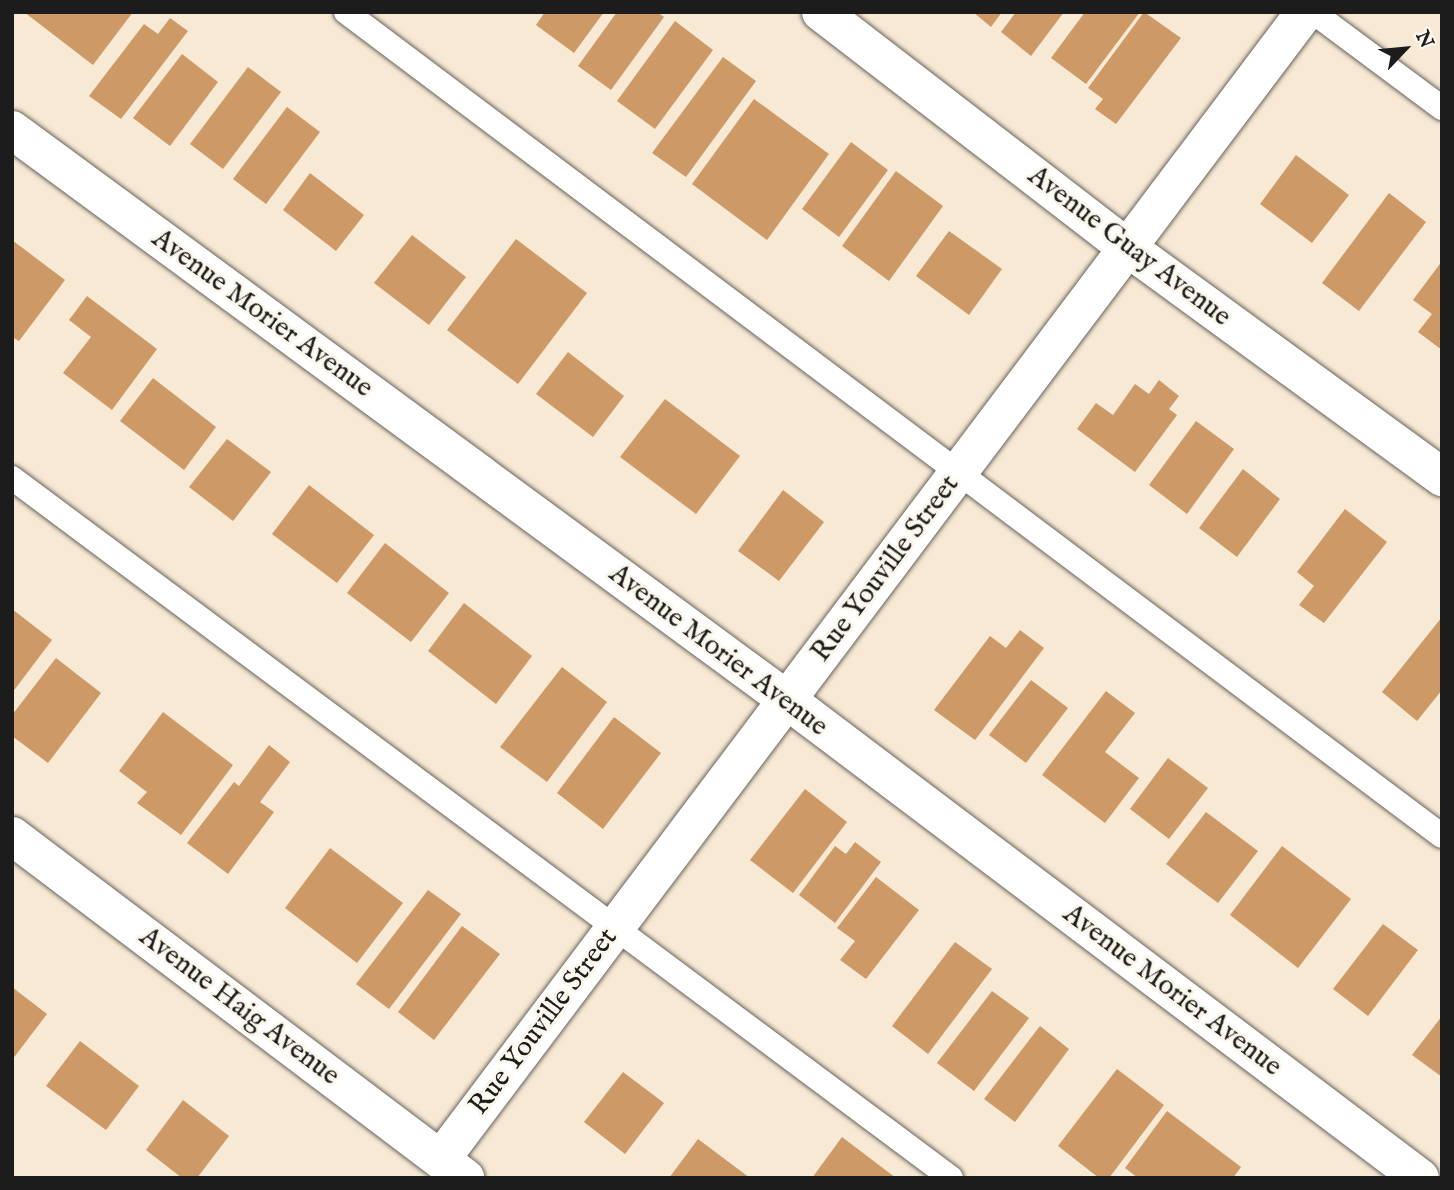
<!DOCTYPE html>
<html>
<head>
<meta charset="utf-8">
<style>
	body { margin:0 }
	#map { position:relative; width:1454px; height:1190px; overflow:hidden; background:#f7e9d4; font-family:"IM FELL English",serif }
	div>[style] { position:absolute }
	.building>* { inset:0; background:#cd9967 }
	.roads { filter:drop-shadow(0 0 2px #69645c) drop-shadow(0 0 2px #69645c) }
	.service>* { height:24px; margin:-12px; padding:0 12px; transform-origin:12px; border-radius:12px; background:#fff }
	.minor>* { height:38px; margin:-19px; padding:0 19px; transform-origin:19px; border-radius:19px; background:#fff }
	span { translate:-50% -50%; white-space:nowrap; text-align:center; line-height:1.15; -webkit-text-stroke:6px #fbf7ec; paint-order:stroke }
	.street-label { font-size:28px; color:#1c1c1c }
	.frame { position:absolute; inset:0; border:14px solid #1c1c1c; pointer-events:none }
	.north { position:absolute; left:1370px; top:14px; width:70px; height:70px; -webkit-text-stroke:5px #fbf7ec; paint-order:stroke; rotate:64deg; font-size:19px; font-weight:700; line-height:28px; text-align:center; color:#1c1c1c }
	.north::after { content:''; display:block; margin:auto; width:24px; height:32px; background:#1c1c1c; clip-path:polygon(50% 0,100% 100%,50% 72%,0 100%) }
</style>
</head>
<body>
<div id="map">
	<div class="building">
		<i style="clip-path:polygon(24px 12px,133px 12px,93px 65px)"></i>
		<i style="clip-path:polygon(545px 12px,604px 12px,574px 53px,536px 25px)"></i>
		<i style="clip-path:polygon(617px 12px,657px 12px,664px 17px,611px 90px,578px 66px)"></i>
		<i style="clip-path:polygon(973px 12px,1002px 12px,991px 27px)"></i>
		<i style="clip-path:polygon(1016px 12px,1064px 12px,1031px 56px,1001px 32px)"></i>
		<i style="clip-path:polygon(1085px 12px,1140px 12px,1086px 84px,1051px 58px)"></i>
		<i style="clip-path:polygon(1144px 12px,1181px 38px,1116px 124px,1095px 109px,1103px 99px,1088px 88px)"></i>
		<i style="clip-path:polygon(170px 18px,188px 31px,121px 119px,89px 96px,144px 24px,158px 34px)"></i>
		<i style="clip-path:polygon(675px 21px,713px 50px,655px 129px,617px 101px)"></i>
		<i style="clip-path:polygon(182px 54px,218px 82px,170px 146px,133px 118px)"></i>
		<i style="clip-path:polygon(723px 57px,756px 81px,686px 177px,652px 153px)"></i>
		<i style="clip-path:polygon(248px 67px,281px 92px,223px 169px,190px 144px)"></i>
		<i style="clip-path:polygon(754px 99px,829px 154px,767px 240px,692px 184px)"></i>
		<i style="clip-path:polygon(287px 107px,320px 132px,266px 204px,233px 179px)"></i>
		<i style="clip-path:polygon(851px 142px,888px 170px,839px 237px,802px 209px)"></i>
		<i style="clip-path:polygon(1296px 155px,1349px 195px,1312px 243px,1260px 204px)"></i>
		<i style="clip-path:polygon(896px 171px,943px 206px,889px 281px,842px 246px)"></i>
		<i style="clip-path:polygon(310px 173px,364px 215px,336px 251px,283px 210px)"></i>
		<i style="clip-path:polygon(1389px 193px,1426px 222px,1359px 311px,1322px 283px)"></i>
		<i style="clip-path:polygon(949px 231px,1002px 269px,969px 315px,916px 276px)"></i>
		<i style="clip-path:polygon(412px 235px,466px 277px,429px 325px,374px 283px)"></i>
		<i style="clip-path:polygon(516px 239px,587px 293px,518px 384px,447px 330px)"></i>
		<i style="clip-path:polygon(12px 240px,65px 280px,19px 341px,12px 337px)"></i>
		<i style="clip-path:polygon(1442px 261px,1442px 350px,1418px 332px,1432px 314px,1413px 300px)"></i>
		<i style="clip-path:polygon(87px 296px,157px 349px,112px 410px,63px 373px,91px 337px,69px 320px)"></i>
		<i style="clip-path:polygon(568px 352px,624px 396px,593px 437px,536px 394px)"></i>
		<i style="clip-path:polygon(153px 378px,216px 427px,184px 470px,120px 421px)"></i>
		<i style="clip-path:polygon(1159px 380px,1179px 396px,1169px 409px,1177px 415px,1135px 472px,1077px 429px,1096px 403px,1113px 415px,1135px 384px,1149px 394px)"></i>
		<i style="clip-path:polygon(665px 399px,740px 456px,696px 514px,620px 457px)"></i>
		<i style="clip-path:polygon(1196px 421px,1234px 449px,1187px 514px,1149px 485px)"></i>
		<i style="clip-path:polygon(227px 439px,271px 472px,233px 521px,189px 487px)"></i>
		<i style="clip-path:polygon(1243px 469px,1280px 499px,1237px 557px,1199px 528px)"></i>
		<i style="clip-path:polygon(309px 485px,374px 535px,337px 583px,272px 534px)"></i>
		<i style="clip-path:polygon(783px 490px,824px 522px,779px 581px,738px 551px)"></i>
		<i style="clip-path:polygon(1345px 509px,1387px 542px,1324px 623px,1299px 605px,1314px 586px,1297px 572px)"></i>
		<i style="clip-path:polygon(385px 543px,449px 593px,411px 642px,347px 593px)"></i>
		<i style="clip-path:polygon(464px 603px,532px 656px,496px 704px,428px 651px)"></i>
		<i style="clip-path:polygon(12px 609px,52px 640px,12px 693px)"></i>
		<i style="clip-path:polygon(1442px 617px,1442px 690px,1417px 721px,1382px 692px)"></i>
		<i style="clip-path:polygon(1020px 630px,1044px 648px,975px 740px,934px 710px,990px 636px,1006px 648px)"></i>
		<i style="clip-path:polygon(56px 658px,101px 693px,48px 763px,12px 736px,12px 715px)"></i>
		<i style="clip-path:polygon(562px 667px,607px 702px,547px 782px,500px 747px)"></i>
		<i style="clip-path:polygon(1031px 680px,1068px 708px,1026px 763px,989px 735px)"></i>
		<i style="clip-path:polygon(1106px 691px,1135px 713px,1105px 752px,1139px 778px,1105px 823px,1042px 775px)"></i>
		<i style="clip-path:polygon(163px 712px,233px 765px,181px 835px,137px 803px,147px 792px,119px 771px)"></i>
		<i style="clip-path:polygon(614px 717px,661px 753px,603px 829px,557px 793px)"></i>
		<i style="clip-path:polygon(269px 745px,290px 762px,260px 802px,274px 812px,228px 874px,187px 843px,234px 782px,239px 786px)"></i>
		<i style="clip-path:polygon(1168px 758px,1208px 788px,1169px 839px,1130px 809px)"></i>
		<i style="clip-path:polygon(805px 789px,847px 822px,793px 893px,750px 860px)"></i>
		<i style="clip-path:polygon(1206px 812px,1258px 851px,1218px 903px,1166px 864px)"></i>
		<i style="clip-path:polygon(855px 842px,881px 862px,835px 923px,799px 895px,835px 846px,846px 854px)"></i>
		<i style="clip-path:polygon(1282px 846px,1351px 899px,1298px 968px,1230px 915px)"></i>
		<i style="clip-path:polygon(330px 848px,403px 903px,357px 963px,285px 908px)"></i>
		<i style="clip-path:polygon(876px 877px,919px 910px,866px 979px,840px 960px,855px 941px,837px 928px)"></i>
		<i style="clip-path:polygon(428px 890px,461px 914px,389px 1009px,356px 984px)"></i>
		<i style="clip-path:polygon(1383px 924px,1418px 950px,1368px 1016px,1333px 989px)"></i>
		<i style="clip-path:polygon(462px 926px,500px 954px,434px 1040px,398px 1012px)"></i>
		<i style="clip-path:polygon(955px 942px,992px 969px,928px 1054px,892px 1026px)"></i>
		<i style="clip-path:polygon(12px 987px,47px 1014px,12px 1060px)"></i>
		<i style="clip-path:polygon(992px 991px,1029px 1018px,974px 1091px,937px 1063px)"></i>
		<i style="clip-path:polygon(1442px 1016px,1442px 1077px,1412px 1055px)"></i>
		<i style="clip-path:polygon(1040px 1026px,1069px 1049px,1015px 1122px,984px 1099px)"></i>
		<i style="clip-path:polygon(80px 1041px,139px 1086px,106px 1130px,46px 1086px)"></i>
		<i style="clip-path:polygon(1117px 1069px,1164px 1105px,1109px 1178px,1099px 1178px,1058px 1146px)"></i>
		<i style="clip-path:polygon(623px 1072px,664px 1103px,625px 1154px,584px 1122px)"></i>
		<i style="clip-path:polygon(183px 1100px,229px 1136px,197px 1178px,182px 1178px,146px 1150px)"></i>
		<i style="clip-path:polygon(1167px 1111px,1241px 1167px,1233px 1178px,1138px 1178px,1125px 1168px)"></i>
		<i style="clip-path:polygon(842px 1137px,896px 1178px,812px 1178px)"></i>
		<i style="clip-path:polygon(698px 1139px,750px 1178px,669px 1178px)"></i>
	</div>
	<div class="roads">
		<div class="service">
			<i style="left:346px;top:12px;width:1371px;rotate:36.94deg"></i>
			<i style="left:1313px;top:12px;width:161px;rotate:36.7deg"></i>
			<i style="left:12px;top:478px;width:1171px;rotate:36.7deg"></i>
		</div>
		<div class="minor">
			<i style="left:821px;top:12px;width:387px;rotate:37.6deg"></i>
			<i style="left:1128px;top:248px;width:389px;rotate:36.1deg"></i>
			<i style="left:12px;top:130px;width:962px;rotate:36.33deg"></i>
			<i style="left:787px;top:700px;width:793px;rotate:37.06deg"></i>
			<i style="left:12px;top:836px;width:568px;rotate:37.05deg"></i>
			<i style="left:441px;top:1159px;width:1436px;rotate:-53.01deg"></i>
		</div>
	</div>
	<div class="street-label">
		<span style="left:1129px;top:247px;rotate:37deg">Avenue Guay Avenue</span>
		<span style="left:262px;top:314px;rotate:36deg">Avenue Morier Avenue</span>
		<span style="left:886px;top:569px;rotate:-53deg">Rue Youville Street</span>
		<span style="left:718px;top:651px;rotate:37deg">Avenue Morier Avenue</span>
		<span style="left:1172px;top:991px;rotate:37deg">Avenue Morier Avenue</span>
		<span style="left:239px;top:1007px;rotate:37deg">Avenue Haig Avenue</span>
		<span style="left:544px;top:1022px;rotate:-53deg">Rue Youville Street</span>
	</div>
	<div class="frame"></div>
	<div class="north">N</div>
</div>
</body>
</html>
